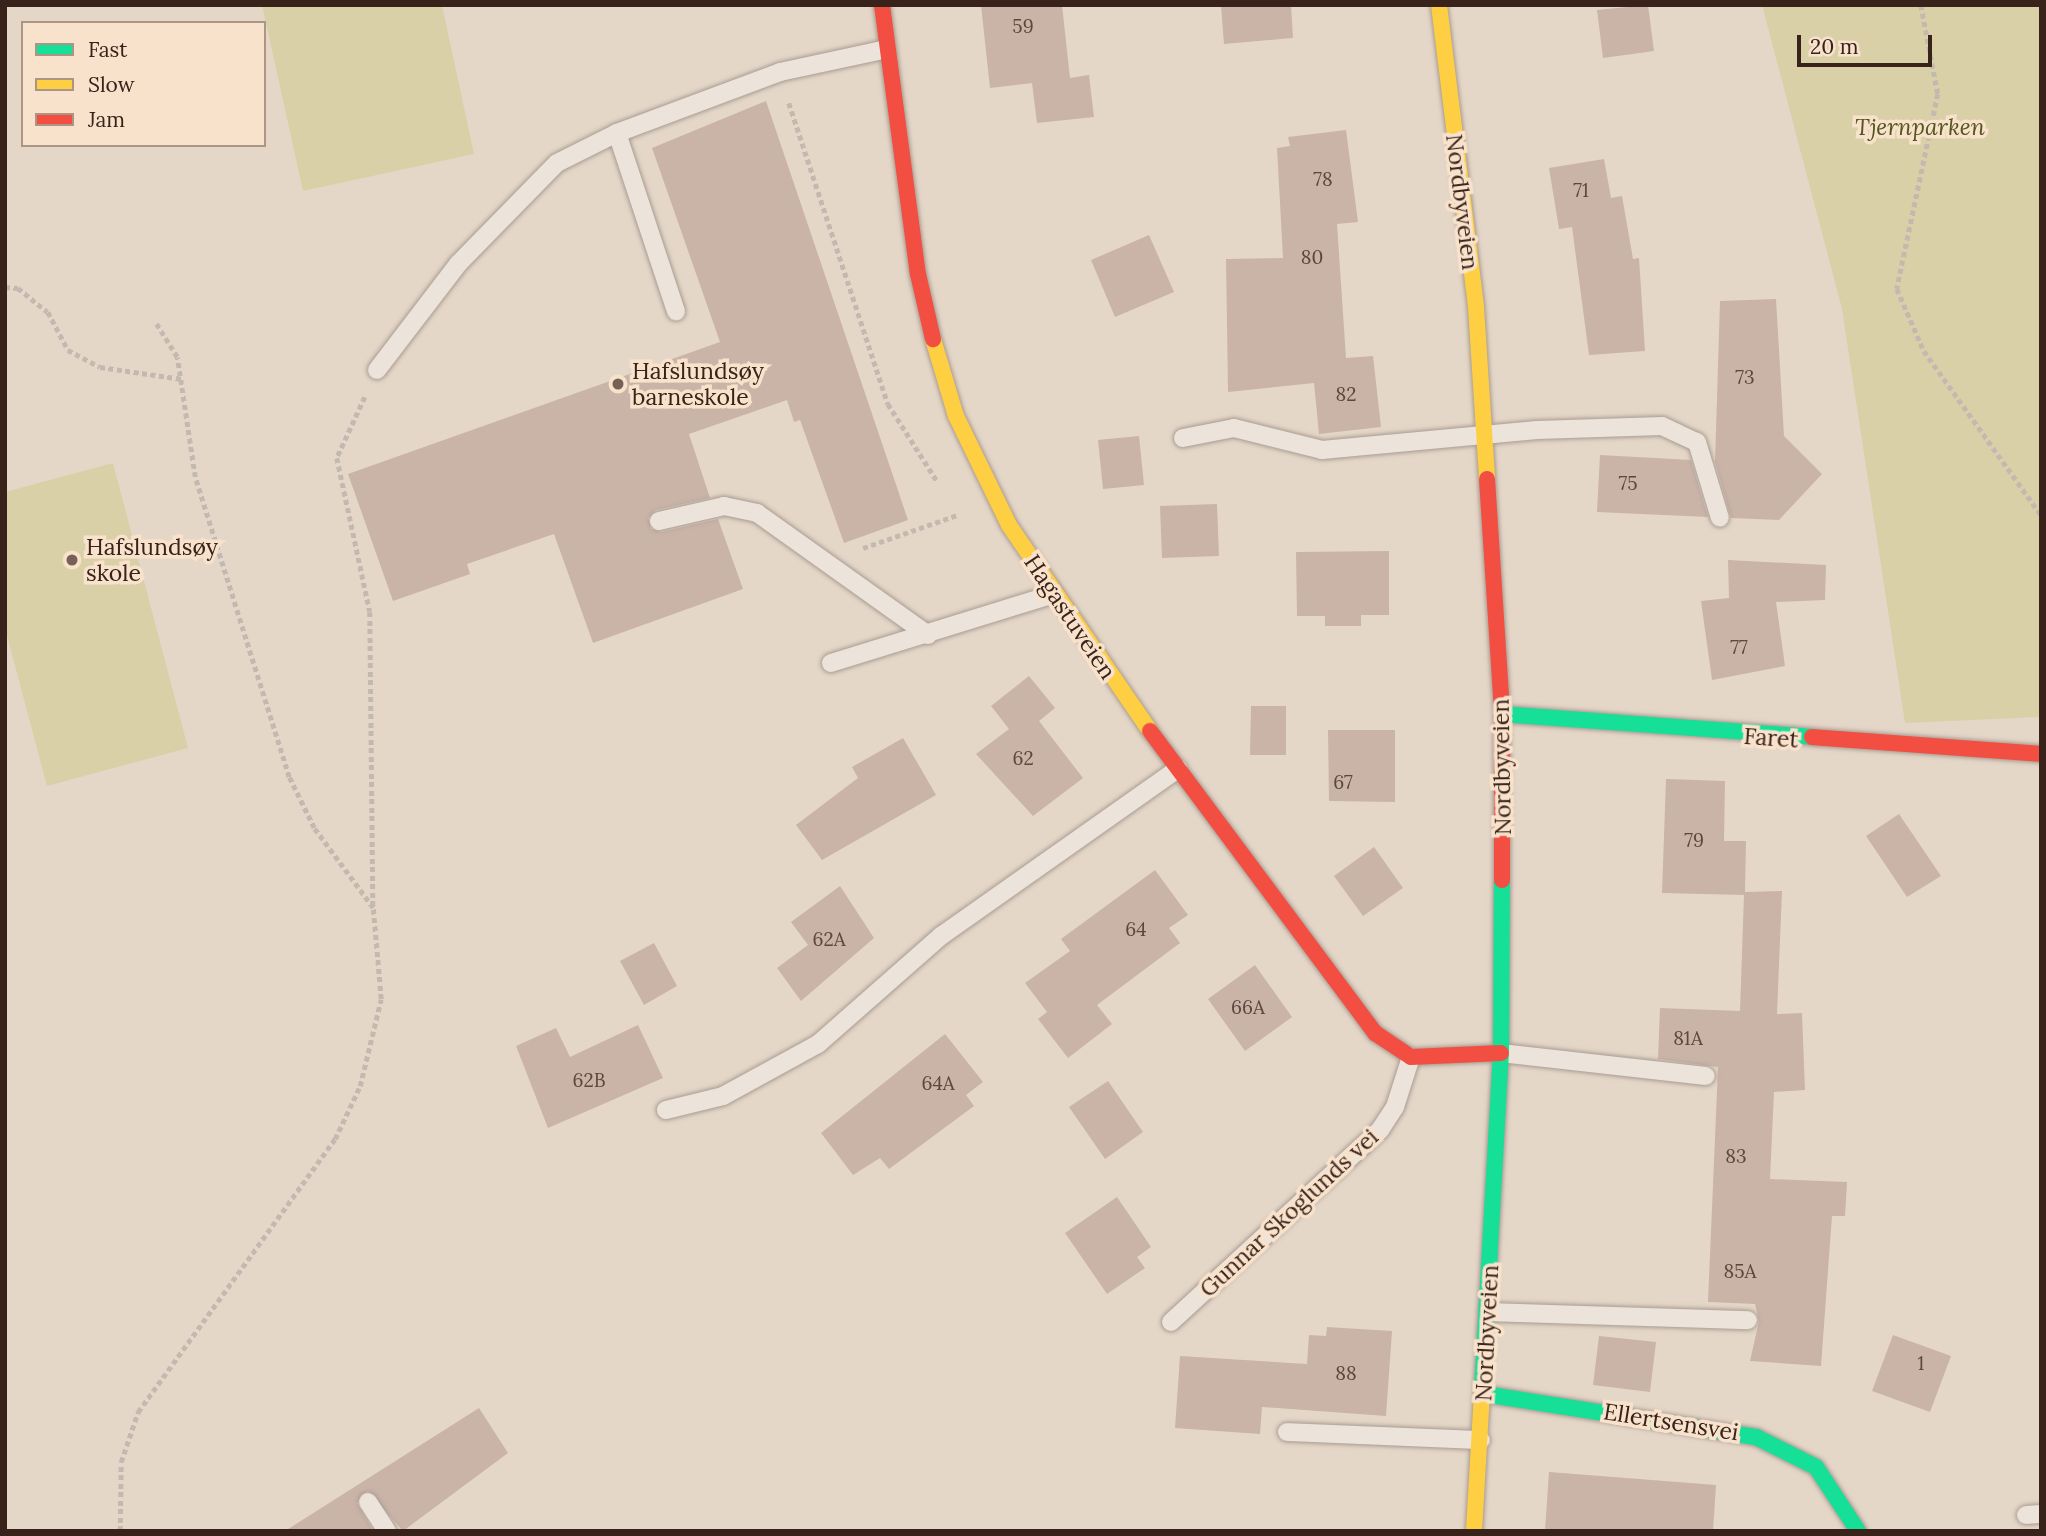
<!DOCTYPE html>
<html>
<head>
<meta charset="utf-8">
<style>
	body { margin:0 }
	#map { position:relative; width:2046px; height:1536px; overflow:hidden; background:#e5d7c8; font-family:Lora,serif }
	div>[style] { position:absolute }
	.green>* { inset:0; background:#d9d0a8 }
	.building>* { inset:0; background:#cab4a8 }
	.path>* { height:4.5px; margin-top:-2.25px; transform-origin:0; background:repeating-linear-gradient(90deg,#c4b9b1 0 5px,transparent 0 8.5px) }
	.roads { filter:drop-shadow(0 0 2px #a99c92) drop-shadow(0 0 2px #a99c92) }
	.lane>* { height:18px; margin:-9px; padding:0 9px; transform-origin:9px; border-radius:9px; background:#ece3da }
	.fast>* { height:16px; margin:-8px; padding:0 8px; transform-origin:8px; border-radius:8px; background:#16e098 }
	.slow>* { height:16px; margin:-8px; padding:0 8px; transform-origin:8px; border-radius:8px; background:#ffcf43 }
	.jam>* { height:16px; margin:-8px; padding:0 8px; transform-origin:8px; border-radius:8px; background:#f24e42 }
	.dots>* { width:19px; height:19px; translate:-50% -50%; box-sizing:border-box; border:4px solid #f8e2cb; border-radius:50% }
	span { translate:-50% -50%; white-space:nowrap; text-align:center; line-height:1.15; -webkit-text-stroke:7px #f8e2cb; paint-order:stroke }
	.number-label { font-size:19px; color:#5c463e }
	.number-label span { -webkit-text-stroke-width:0 }
	.park-label { font-size:23px; color:#53561e; font-style:italic }
	.street-label { font-size:23px; color:#38221a }
	.poi-label { font-size:23px; color:#38221a }
	.left { translate:0 -50%; text-align:left }
	.frame { position:absolute; inset:0; border:7px solid #38221a; pointer-events:none }
	.legend { position:absolute; left:21px; top:21px; width:245px; height:126px; box-sizing:border-box; background:#f8e2cb; border:2px solid #ab9584; margin:0; padding:9px 12px; list-style:none; font-size:21px; color:#38221a }
	.legend li { display:flex; align-items:center; gap:14px; height:35px }
	.legend b { width:35px; border:2px solid #ab9584 }
	.scale { position:absolute; left:1797px; top:35px; width:135px; height:32px; box-sizing:border-box; border:4px solid #38221a; border-top:0; padding-left:9px; font-size:21px; line-height:24px; white-space:nowrap; color:#38221a; -webkit-text-stroke:5px #f8e2cb; paint-order:stroke }
</style>
</head>
<body>
<div id="map">
	<div class="green">
		<i style="clip-path:polygon(262px 5px,442px 5px,474px 154px,303px 191px)"></i>
		<i style="clip-path:polygon(1762px 5px,2041px 5px,2041px 717px,1905px 723px,1842px 309px)"></i>
		<i style="clip-path:polygon(113px 463px,188px 748px,47px 786px,5px 628px,5px 492px)"></i>
	</div>
	<div class="building">
		<i style="clip-path:polygon(981px 5px,1062px 5px,1070px 78px,1089px 75px,1094px 117px,1037px 123px,1032px 83px,990px 88px)"></i>
		<i style="clip-path:polygon(1221px 5px,1291px 5px,1293px 38px,1224px 44px)"></i>
		<i style="clip-path:polygon(1648px 5px,1654px 51px,1603px 58px,1597px 10px)"></i>
		<i style="clip-path:polygon(766px 101px,908px 520px,844px 543px,800px 420px,794px 422px,787px 400px,689px 434px,710px 498px,656px 510px,648px 518px,651px 529px,661px 532px,718px 519px,743px 589px,593px 643px,554px 534px,467px 564px,470px 574px,393px 601px,348px 474px,720px 342px,652px 148px)"></i>
		<i style="clip-path:polygon(1346px 130px,1358px 222px,1337px 224px,1346px 358px,1373px 356px,1381px 427px,1319px 434px,1314px 383px,1228px 392px,1226px 259px,1283px 258px,1277px 148px,1290px 146px,1288px 137px)"></i>
		<i style="clip-path:polygon(1604px 159px,1611px 198px,1622px 196px,1633px 259px,1639px 258px,1645px 351px,1589px 355px,1572px 227px,1559px 229px,1549px 168px)"></i>
		<i style="clip-path:polygon(1149px 235px,1174px 292px,1115px 317px,1091px 260px)"></i>
		<i style="clip-path:polygon(1776px 299px,1784px 436px,1822px 474px,1779px 520px,1731px 518px,1715px 462px,1720px 301px)"></i>
		<i style="clip-path:polygon(1139px 436px,1144px 485px,1103px 489px,1098px 440px)"></i>
		<i style="clip-path:polygon(1600px 455px,1691px 460px,1708px 517px,1597px 512px)"></i>
		<i style="clip-path:polygon(1217px 504px,1219px 556px,1162px 558px,1160px 506px)"></i>
		<i style="clip-path:polygon(1389px 551px,1389px 615px,1361px 615px,1361px 626px,1325px 626px,1325px 616px,1297px 616px,1296px 552px)"></i>
		<i style="clip-path:polygon(1728px 560px,1826px 565px,1825px 600px,1776px 602px,1785px 666px,1712px 680px,1701px 601px,1729px 598px)"></i>
		<i style="clip-path:polygon(1029px 676px,1055px 708px,1039px 721px,1083px 778px,1033px 816px,976px 754px,1009px 729px,991px 706px)"></i>
		<i style="clip-path:polygon(1251px 706px,1286px 706px,1286px 755px,1250px 755px)"></i>
		<i style="clip-path:polygon(1328px 730px,1395px 730px,1395px 802px,1329px 801px)"></i>
		<i style="clip-path:polygon(903px 738px,936px 795px,822px 860px,796px 825px,858px 778px,852px 767px)"></i>
		<i style="clip-path:polygon(1666px 779px,1725px 781px,1724px 841px,1746px 841px,1745px 892px,1782px 891px,1777px 1014px,1802px 1013px,1805px 1090px,1774px 1092px,1770px 1179px,1847px 1182px,1845px 1216px,1832px 1216px,1821px 1366px,1750px 1361px,1759px 1321px,1755px 1304px,1708px 1302px,1718px 1067px,1658px 1059px,1660px 1008px,1740px 1011px,1744px 895px,1662px 893px)"></i>
		<i style="clip-path:polygon(1899px 814px,1941px 876px,1907px 897px,1866px 836px)"></i>
		<i style="clip-path:polygon(1374px 847px,1403px 888px,1363px 916px,1334px 876px)"></i>
		<i style="clip-path:polygon(1155px 870px,1188px 915px,1169px 928px,1180px 943px,1097px 1005px,1112px 1024px,1068px 1058px,1038px 1019px,1047px 1012px,1025px 983px,1070px 951px,1061px 939px)"></i>
		<i style="clip-path:polygon(840px 886px,874px 938px,801px 1001px,777px 968px,808px 945px,791px 922px)"></i>
		<i style="clip-path:polygon(654px 943px,677px 986px,644px 1005px,620px 961px)"></i>
		<i style="clip-path:polygon(1255px 965px,1292px 1017px,1245px 1051px,1208px 999px)"></i>
		<i style="clip-path:polygon(638px 1025px,663px 1078px,548px 1128px,516px 1046px,556px 1028px,570px 1057px)"></i>
		<i style="clip-path:polygon(945px 1034px,983px 1082px,966px 1095px,974px 1106px,889px 1169px,880px 1158px,853px 1175px,821px 1133px)"></i>
		<i style="clip-path:polygon(1108px 1081px,1143px 1132px,1105px 1159px,1069px 1107px)"></i>
		<i style="clip-path:polygon(1117px 1197px,1151px 1247px,1137px 1257px,1145px 1268px,1107px 1294px,1065px 1233px)"></i>
		<i style="clip-path:polygon(1327px 1327px,1392px 1331px,1386px 1416px,1262px 1407px,1260px 1434px,1175px 1428px,1180px 1356px,1307px 1364px,1309px 1335px,1326px 1336px)"></i>
		<i style="clip-path:polygon(1893px 1335px,1951px 1356px,1930px 1412px,1872px 1391px)"></i>
		<i style="clip-path:polygon(1599px 1336px,1656px 1342px,1650px 1392px,1593px 1385px)"></i>
		<i style="clip-path:polygon(479px 1408px,508px 1453px,403px 1531px,368px 1491px,357px 1503px,373px 1531px,285px 1531px)"></i>
		<i style="clip-path:polygon(1549px 1472px,1716px 1485px,1713px 1531px,1545px 1531px)"></i>
	</div>
	<div class="path">
		<i style="left:1921px;top:5px;width:91px;rotate:79.2deg"></i>
		<i style="left:1938px;top:94px;width:199px;rotate:101.9deg"></i>
		<i style="left:1897px;top:289px;width:68px;rotate:66.5deg"></i>
		<i style="left:1924px;top:351px;width:201px;rotate:54.5deg"></i>
		<i style="left:789px;top:103px;width:317px;rotate:71.8deg"></i>
		<i style="left:888px;top:404px;width:91px;rotate:57.5deg"></i>
		<i style="left:5px;top:287px;width:13px;rotate:4deg"></i>
		<i style="left:18px;top:288px;width:38px;rotate:39deg"></i>
		<i style="left:48px;top:312px;width:43px;rotate:62.2deg"></i>
		<i style="left:68px;top:350px;width:36px;rotate:28deg"></i>
		<i style="left:100px;top:367px;width:83px;rotate:8.3deg"></i>
		<i style="left:365px;top:397px;width:67px;rotate:114.7deg"></i>
		<i style="left:337px;top:458px;width:157px;rotate:77.9deg"></i>
		<i style="left:370px;top:612px;width:295px;rotate:89.4deg"></i>
		<i style="left:863px;top:548px;width:100px;rotate:-19.3deg"></i>
		<i style="left:120px;top:1531px;width:69px;rotate:-89.2deg"></i>
		<i style="left:121px;top:1462px;width:53px;rotate:-71.2deg"></i>
		<i style="left:138px;top:1412px;width:337px;rotate:-54.2deg"></i>
		<i style="left:335px;top:1139px;width:59px;rotate:-64.7deg"></i>
		<i style="left:360px;top:1086px;width:89px;rotate:-76.4deg"></i>
		<i style="left:381px;top:999px;width:91px;rotate:-95deg"></i>
		<i style="left:373px;top:908px;width:99px;rotate:-126.4deg"></i>
		<i style="left:314px;top:828px;width:57px;rotate:-116.1deg"></i>
		<i style="left:289px;top:777px;width:314px;rotate:-107.4deg"></i>
		<i style="left:195px;top:477px;width:121px;rotate:-98.5deg"></i>
		<i style="left:177px;top:357px;width:39px;rotate:-122deg"></i>
	</div>
	<div class="roads">
		<div class="lane">
			<i style="left:617px;top:133px;width:188px;rotate:71.7deg"></i>
			<i style="left:377px;top:370px;width:133px;rotate:-52.6deg"></i>
			<i style="left:458px;top:264px;width:141px;rotate:-45.6deg"></i>
			<i style="left:557px;top:163px;width:67px;rotate:-26.6deg"></i>
			<i style="left:617px;top:133px;width:174px;rotate:-20.5deg"></i>
			<i style="left:780px;top:72px;width:109px;rotate:-12.1deg"></i>
			<i style="left:1183px;top:438px;width:52px;rotate:-11.1deg"></i>
			<i style="left:1234px;top:428px;width:91px;rotate:14deg"></i>
			<i style="left:1322px;top:450px;width:216px;rotate:-5.3deg"></i>
			<i style="left:1537px;top:430px;width:125px;rotate:-1.8deg"></i>
			<i style="left:1662px;top:426px;width:38px;rotate:25deg"></i>
			<i style="left:1697px;top:442px;width:79px;rotate:73.2deg"></i>
			<i style="left:659px;top:521px;width:67px;rotate:-13deg"></i>
			<i style="left:724px;top:506px;width:34px;rotate:12deg"></i>
			<i style="left:757px;top:513px;width:210px;rotate:35.5deg"></i>
			<i style="left:831px;top:663px;width:233px;rotate:-17.2deg"></i>
			<i style="left:1501px;top:1053px;width:206px;rotate:6.4deg"></i>
			<i style="left:666px;top:1110px;width:59px;rotate:-13.8deg"></i>
			<i style="left:723px;top:1096px;width:108px;rotate:-28.7deg"></i>
			<i style="left:818px;top:1044px;width:164px;rotate:-41.3deg"></i>
			<i style="left:941px;top:936px;width:290px;rotate:-35.2deg"></i>
			<i style="left:1488px;top:1312px;width:260px;rotate:1.8deg"></i>
			<i style="left:1171px;top:1322px;width:284px;rotate:-42.6deg"></i>
			<i style="left:1380px;top:1130px;width:27px;rotate:-57deg"></i>
			<i style="left:1395px;top:1107px;width:52px;rotate:-72.3deg"></i>
			<i style="left:1287px;top:1432px;width:194px;rotate:2.4deg"></i>
			<i style="left:368px;top:1502px;width:35px;rotate:57deg"></i>
			<i style="left:2026px;top:1515px;width:15px;rotate:-4deg"></i>
		</div>
		<div class="fast">
			<i style="left:1502px;top:714px;width:311px;rotate:4.2deg"></i>
			<i style="left:1482px;top:1391px;width:339px;rotate:-86.8deg"></i>
			<i style="left:1501px;top:1053px;width:173px;rotate:-89.7deg"></i>
			<i style="left:1484px;top:1394px;width:275px;rotate:9deg"></i>
			<i style="left:1756px;top:1437px;width:67px;rotate:26.6deg"></i>
			<i style="left:1816px;top:1467px;width:77px;rotate:56.7deg"></i>
		</div>
		<div class="slow">
			<i style="left:1439px;top:5px;width:304px;rotate:83deg"></i>
			<i style="left:1476px;top:307px;width:172px;rotate:86.3deg"></i>
			<i style="left:933px;top:339px;width:80px;rotate:73.4deg"></i>
			<i style="left:956px;top:416px;width:121px;rotate:64.1deg"></i>
			<i style="left:1009px;top:525px;width:250px;rotate:55.6deg"></i>
			<i style="left:1474px;top:1531px;width:140px;rotate:-86.7deg"></i>
		</div>
		<div class="jam">
			<i style="left:882px;top:5px;width:271px;rotate:82.4deg"></i>
			<i style="left:918px;top:274px;width:67px;rotate:77deg"></i>
			<i style="left:1487px;top:479px;width:235px;rotate:86.3deg"></i>
			<i style="left:1502px;top:714px;width:166px;rotate:90deg"></i>
			<i style="left:1150px;top:731px;width:377px;rotate:53.3deg"></i>
			<i style="left:1375px;top:1033px;width:43px;rotate:33.7deg"></i>
			<i style="left:1411px;top:1057px;width:90px;rotate:-2.5deg"></i>
			<i style="left:1812px;top:737px;width:230px;rotate:4.2deg"></i>
		</div>
	</div>
	<div class="dots">
		<i style="left:618px;top:384px;background:#756157"></i>
		<i style="left:72px;top:560px;background:#756157"></i>
	</div>
	<div class="number-label">
		<span style="left:1023px;top:27px">59</span>
		<span style="left:1323px;top:180px">78</span>
		<span style="left:1581px;top:191px">71</span>
		<span style="left:1312px;top:258px">80</span>
		<span style="left:1745px;top:378px">73</span>
		<span style="left:1346px;top:395px">82</span>
		<span style="left:1628px;top:484px">75</span>
		<span style="left:1739px;top:648px">77</span>
		<span style="left:1023px;top:759px">62</span>
		<span style="left:1343px;top:783px">67</span>
		<span style="left:1694px;top:841px">79</span>
		<span style="left:1136px;top:930px">64</span>
		<span style="left:829px;top:940px">62A</span>
		<span style="left:1248px;top:1008px">66A</span>
		<span style="left:1688px;top:1039px">81A</span>
		<span style="left:589px;top:1081px">62B</span>
		<span style="left:938px;top:1084px">64A</span>
		<span style="left:1736px;top:1157px">83</span>
		<span style="left:1740px;top:1272px">85A</span>
		<span style="left:1921px;top:1364px">1</span>
		<span style="left:1346px;top:1374px">88</span>
	</div>
	<div class="park-label">
		<span style="left:1920px;top:127px">Tjernparken</span>
	</div>
	<div class="street-label">
		<span style="left:1462px;top:202px;rotate:83deg">Nordbyveien</span>
		<span style="left:1070px;top:617px;rotate:56deg">Hagastuveien</span>
		<span style="left:1771px;top:738px;rotate:4deg">Faret</span>
		<span style="left:1502px;top:767px;rotate:-91deg">Nordbyveien</span>
		<span style="left:1289px;top:1213px;rotate:-43deg">Gunnar Skoglunds vei</span>
		<span style="left:1487px;top:1333px;rotate:-87deg">Nordbyveien</span>
		<span style="left:1671px;top:1422px;rotate:9deg">Ellertsensvei</span>
	</div>
	<div class="poi-label">
		<span class="left" style="left:632px;top:384px">Hafslundsøy<br>barneskole</span>
		<span class="left" style="left:86px;top:560px">Hafslundsøy<br>skole</span>
	</div>
	<div class="frame"></div>
	<ul class="legend">
	<li><b style="height:9px;background:#16e098"></b>Fast</li>
	<li><b style="height:9px;background:#ffcf43"></b>Slow</li>
	<li><b style="height:9px;background:#f24e42"></b>Jam</li>
	</ul>
	<div class="scale">20 m</div>
</div>
</body>
</html>
